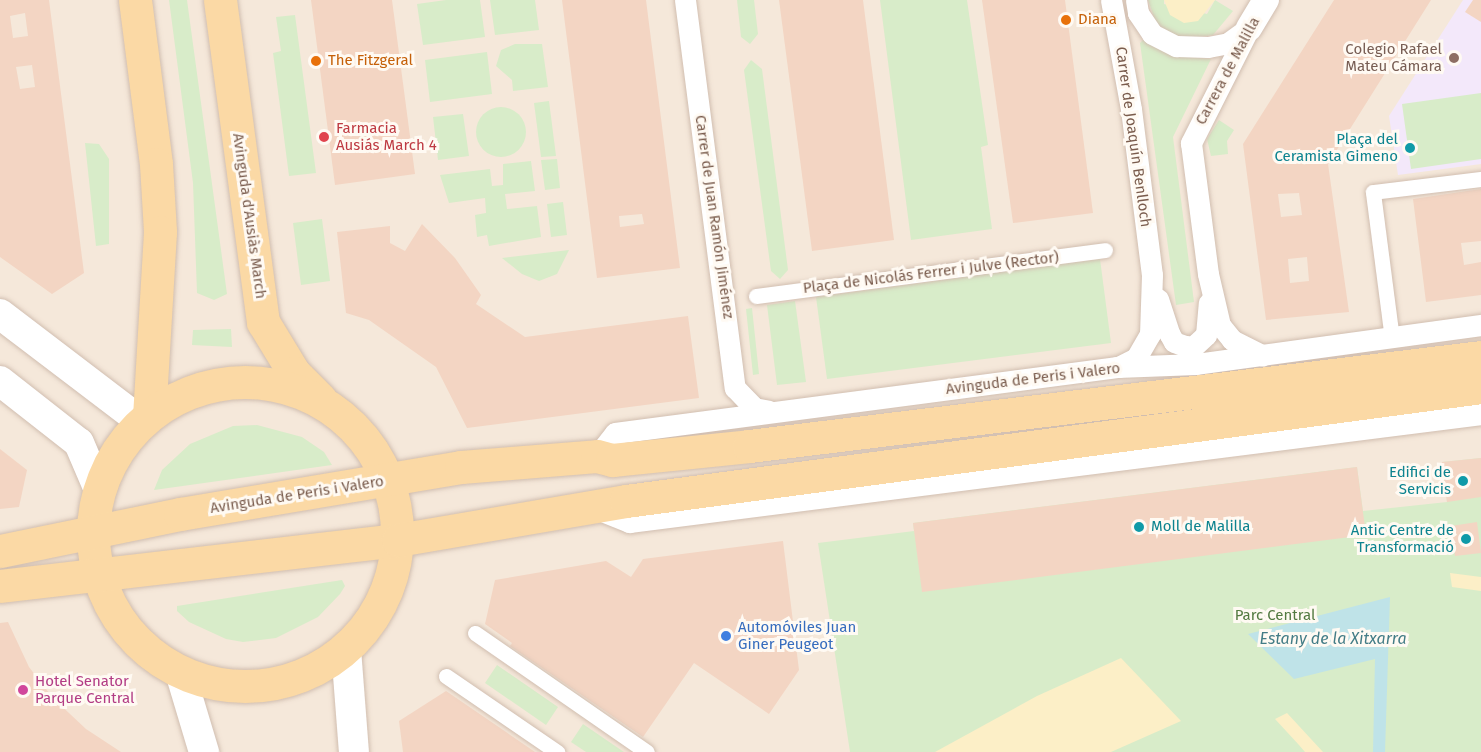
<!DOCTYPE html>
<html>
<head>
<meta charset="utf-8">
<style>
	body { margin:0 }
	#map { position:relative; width:1481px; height:752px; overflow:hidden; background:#fdf6ec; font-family:"Fira Sans",sans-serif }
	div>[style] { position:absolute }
	.residential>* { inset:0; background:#f5e8da }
	.education>* { inset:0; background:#f3e8fa }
	.green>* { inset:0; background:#d8ecc9 }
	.round { border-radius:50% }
	.sand>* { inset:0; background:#fcefc7 }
	.water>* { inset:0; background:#bfe3e8 }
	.building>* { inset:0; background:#f3d5c3 }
	.roads { filter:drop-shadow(0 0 2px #d1beb0) drop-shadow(0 0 2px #d1beb0) }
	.pedestrian>* { height:15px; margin:-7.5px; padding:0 7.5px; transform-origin:7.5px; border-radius:7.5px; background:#fff }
	.minor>* { height:21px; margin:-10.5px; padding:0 10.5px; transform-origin:10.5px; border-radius:10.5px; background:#fff }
	.tertiary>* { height:26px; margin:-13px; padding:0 13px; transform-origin:13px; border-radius:13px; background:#fff }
	.secondary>* { height:30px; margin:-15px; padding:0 15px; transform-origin:15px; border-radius:15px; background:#fff }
	.primary>* { height:33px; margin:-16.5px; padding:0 16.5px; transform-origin:16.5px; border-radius:16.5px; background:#fbd9a5 }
	.primary>.ring { margin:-16.5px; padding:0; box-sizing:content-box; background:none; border:33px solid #fbd9a5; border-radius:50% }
	.dots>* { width:16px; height:16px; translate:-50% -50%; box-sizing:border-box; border:3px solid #fffaf3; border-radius:50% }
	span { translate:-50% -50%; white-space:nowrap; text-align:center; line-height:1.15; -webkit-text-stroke:6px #fffaf3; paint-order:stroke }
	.food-label { font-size:15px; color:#c56008 }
	.left { translate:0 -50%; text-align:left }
	.education-label { font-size:15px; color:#785e54 }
	.right { translate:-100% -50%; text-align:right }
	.street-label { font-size:15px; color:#7a5c4d }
	.health-label { font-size:15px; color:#be3a42 }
	.culture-label { font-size:15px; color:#0d838f }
	.park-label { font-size:15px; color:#537a41 }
	.shop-label { font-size:15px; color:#366cbe }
	.hotel-label { font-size:15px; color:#b23c85 }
	.water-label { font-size:16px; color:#437c86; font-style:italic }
</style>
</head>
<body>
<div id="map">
	<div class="residential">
		<i style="clip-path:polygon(0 0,1481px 0,1481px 752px,0 752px)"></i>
	</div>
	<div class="education">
		<i style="clip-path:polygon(1463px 0,1481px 0,1481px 164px,1398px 175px,1389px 116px)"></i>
	</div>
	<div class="green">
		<i style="clip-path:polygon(169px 0,187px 0,227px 294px,214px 300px,197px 293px,193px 183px)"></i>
		<i style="clip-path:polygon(446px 0,480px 0,485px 37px,423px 45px,417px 4px)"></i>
		<i style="clip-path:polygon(490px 0,535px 0,539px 30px,495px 35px)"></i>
		<i style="clip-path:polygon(737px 0,754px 0,758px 34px,750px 44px,741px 37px)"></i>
		<i style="clip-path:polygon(880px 0,967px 0,988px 145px,981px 147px,992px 229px,911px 240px)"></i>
		<i style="clip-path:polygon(1148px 0,1164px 0,1164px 4px,1207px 14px,1215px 0,1233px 11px,1213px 35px,1184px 39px,1168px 33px,1156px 23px)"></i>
		<i style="clip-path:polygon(295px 15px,316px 173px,289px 176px,273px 53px,281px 51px,276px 17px)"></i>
		<i style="clip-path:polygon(1143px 40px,1177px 56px,1211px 59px,1173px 137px,1194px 302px,1176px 305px,1140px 43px)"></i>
		<i style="clip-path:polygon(515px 44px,542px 44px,548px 87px,513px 91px,512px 80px,496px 66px,501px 50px)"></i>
		<i style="clip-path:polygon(487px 52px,492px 94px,430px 102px,425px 60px)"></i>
		<i style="clip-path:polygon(751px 60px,762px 69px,788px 270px,780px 279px,771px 271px,744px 70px)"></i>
		<i style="clip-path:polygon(1481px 93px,1481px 159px,1411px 169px,1402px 104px)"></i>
		<i style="clip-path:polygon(549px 101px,556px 156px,541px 157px,534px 103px)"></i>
		<i class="round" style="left:476px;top:107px;width:50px;height:50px"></i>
		<i style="clip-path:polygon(463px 114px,469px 156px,438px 160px,433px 117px)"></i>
		<i style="clip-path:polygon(1219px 120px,1234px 130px,1227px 141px,1228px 154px,1211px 156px,1207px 139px)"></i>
		<i style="clip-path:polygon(85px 143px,99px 144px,109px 159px,109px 244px,96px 246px)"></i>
		<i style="clip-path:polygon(557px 159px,560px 188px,545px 190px,541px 160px)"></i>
		<i style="clip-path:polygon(531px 161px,535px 191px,505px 194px,507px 209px,537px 206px,541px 237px,489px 246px,487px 235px,477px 237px,475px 215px,486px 213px,485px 198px,449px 203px,440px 175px,490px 169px,492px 186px,503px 185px,503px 164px)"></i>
		<i style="clip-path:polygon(563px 202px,567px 235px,551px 237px,547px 204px)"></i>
		<i style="clip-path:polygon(322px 219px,330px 281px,301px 285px,293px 223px)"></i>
		<i style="clip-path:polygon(569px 250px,557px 274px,539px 281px,522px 274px,502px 258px)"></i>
		<i style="clip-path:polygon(1100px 259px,1111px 343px,827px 379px,816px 297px)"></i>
		<i style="clip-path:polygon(795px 301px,806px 382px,777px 385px,767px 305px)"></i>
		<i style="clip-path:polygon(752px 308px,759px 374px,753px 375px,746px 309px)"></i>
		<i style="clip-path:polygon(231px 329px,232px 347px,192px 345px,193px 330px)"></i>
		<i style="clip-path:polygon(257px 425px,302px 437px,324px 452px,332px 465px,154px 490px,162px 470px,190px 444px,233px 426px)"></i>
		<i style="clip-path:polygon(1481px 458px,1481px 752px,850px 752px,818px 543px,914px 531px,913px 523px,1357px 467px,1363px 511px,1447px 502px,1442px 462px)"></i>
		<i style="clip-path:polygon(342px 580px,345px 586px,340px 594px,318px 617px,276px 638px,243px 642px,226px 639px,189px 622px,177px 611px,177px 606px)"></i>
		<i style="clip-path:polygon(497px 665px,558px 707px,546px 725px,485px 683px)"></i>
		<i style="clip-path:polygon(583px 724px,624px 752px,586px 752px,571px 742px)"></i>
	</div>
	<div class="sand">
		<i style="clip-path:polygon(1164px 0,1215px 0,1198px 21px,1184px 23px,1170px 15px)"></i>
		<i style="clip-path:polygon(1450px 573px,1481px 577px,1481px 591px,1452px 587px)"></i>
		<i style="clip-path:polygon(1121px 658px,1181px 721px,1111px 752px,935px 752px,1037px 696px)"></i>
		<i style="clip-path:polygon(1287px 713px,1323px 752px,1305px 752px,1299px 745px,1275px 719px)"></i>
	</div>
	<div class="water">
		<i style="clip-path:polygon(1390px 597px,1385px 752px,1373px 752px,1375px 659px,1294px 679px,1248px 634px)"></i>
	</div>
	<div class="building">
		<i style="clip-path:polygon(evenodd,0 0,49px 0,84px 273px,52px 294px,0 257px,0 0,25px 13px,28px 36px,13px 38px,10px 16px,25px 13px,0 0,32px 65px,35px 87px,20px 89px,16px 67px,32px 65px)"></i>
		<i style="clip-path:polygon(311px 0,392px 0,415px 174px,335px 185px)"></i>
		<i style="clip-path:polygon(evenodd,562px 0,646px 0,680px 268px,597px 278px,562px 0,642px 214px,644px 224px,620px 227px,619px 216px,642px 214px)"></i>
		<i style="clip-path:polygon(779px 0,863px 0,894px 240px,812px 251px)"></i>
		<i style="clip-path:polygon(982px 0,1065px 0,1093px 213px,1013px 223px)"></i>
		<i style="clip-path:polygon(evenodd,1334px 0,1431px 0,1328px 164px,1349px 312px,1266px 320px,1243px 144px,1334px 0,1299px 193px,1302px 215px,1281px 217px,1278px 194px,1299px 193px,1334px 0,1307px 257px,1309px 281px,1290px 283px,1288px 259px,1307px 257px)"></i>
		<i style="clip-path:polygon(1473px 0,1481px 0,1481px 22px,1465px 12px)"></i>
		<i style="clip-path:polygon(1481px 189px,1481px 241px,1461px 243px,1464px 265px,1481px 262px,1481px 295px,1426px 302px,1413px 199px)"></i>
		<i style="clip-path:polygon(422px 224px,455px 258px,481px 295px,476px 304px,525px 337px,688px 316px,699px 398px,467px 428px,436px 367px,369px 320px,346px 313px,337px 232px,390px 226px,390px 243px,405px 251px)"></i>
		<i style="clip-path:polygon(0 449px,27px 470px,19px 507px,0 509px)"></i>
		<i style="clip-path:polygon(1481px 458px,1481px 497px,1447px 502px,1442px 462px)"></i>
		<i style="clip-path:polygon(1357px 467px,1366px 535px,922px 592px,913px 523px)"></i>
		<i style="clip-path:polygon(1477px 522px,1481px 553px,1455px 556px,1451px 526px)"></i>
		<i style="clip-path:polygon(783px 541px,799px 670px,769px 714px,694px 663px,643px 737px,510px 646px,512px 643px,485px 624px,495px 580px,606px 561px,631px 577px,643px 559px)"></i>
		<i style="clip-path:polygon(8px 622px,29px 667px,53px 698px,86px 729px,121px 752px,0 752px,0 623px)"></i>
		<i style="clip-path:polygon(446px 691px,535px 752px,403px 752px,399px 721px)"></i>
	</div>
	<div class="roads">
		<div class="pedestrian">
			<i style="left:756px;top:296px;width:352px;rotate:-7.5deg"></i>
			<i style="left:1392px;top:339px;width:148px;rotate:-97.4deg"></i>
			<i style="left:1373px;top:192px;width:109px;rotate:-6.9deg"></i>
			<i style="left:475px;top:633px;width:209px;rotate:34.7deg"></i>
			<i style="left:446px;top:676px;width:135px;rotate:34.4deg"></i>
		</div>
		<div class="minor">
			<i style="left:685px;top:0;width:391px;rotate:82.7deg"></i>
			<i style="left:735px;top:388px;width:28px;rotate:46deg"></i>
			<i style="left:754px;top:408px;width:15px;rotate:11deg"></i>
			<i style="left:1111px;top:0;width:111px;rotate:79.6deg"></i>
			<i style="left:1131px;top:109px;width:167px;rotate:82.8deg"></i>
			<i style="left:1152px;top:275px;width:59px;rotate:91.9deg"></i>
			<i style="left:1150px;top:334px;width:28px;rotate:120deg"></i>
			<i style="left:1136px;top:358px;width:20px;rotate:153deg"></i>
			<i style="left:1136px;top:0;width:13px;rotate:81deg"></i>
			<i style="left:1138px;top:13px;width:25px;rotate:56deg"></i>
			<i style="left:1152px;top:34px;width:27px;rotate:27deg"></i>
			<i style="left:1176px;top:46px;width:32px;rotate:2deg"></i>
			<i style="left:1208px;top:47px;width:20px;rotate:-11deg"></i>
			<i style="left:1228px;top:43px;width:26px;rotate:-36deg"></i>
			<i style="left:1249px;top:28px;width:129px;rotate:116.8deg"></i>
			<i style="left:1191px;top:143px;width:132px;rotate:82.6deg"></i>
			<i style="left:1208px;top:274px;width:52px;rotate:76.8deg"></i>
			<i style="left:1220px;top:325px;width:19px;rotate:51deg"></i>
			<i style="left:1232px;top:340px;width:34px;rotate:27deg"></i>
			<i style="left:1158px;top:299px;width:36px;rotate:72deg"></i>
			<i style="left:1169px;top:333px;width:10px;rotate:61deg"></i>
			<i style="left:1174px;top:342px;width:12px;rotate:20deg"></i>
			<i style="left:1185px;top:346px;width:8px;rotate:7deg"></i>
			<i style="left:1193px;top:347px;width:18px;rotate:-43deg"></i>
			<i style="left:1206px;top:335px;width:32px;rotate:-85deg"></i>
			<i style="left:597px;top:456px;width:29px;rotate:-52deg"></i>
			<i style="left:615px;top:433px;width:506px;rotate:-7.49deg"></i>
			<i style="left:1117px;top:367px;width:79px;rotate:-2.2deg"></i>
			<i style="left:1196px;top:364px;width:288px;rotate:-7.8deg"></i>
			<i style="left:597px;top:509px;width:35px;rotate:22deg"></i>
			<i style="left:629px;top:522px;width:859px;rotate:-7.22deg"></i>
		</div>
		<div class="tertiary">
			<i style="left:1249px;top:28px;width:33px;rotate:-59deg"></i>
		</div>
		<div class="secondary">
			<i style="left:0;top:314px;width:178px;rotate:37.3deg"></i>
			<i style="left:0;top:381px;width:100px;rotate:38.1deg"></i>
			<i style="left:79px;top:443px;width:51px;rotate:66.9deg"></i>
			<i style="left:346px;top:649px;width:103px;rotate:85.6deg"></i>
			<i style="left:180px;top:672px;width:84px;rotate:73.3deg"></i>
		</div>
		<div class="primary">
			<i style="left:135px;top:0;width:165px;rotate:82.7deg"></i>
			<i style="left:156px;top:164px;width:68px;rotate:86.6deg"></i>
			<i style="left:160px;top:232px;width:184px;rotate:93.4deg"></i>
			<i style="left:220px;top:0;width:325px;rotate:82.4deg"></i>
			<i style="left:263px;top:322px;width:60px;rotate:58.7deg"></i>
			<i style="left:294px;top:373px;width:37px;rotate:45deg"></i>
			<i class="ring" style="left:93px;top:382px;width:271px;height:271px"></i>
			<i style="left:0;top:551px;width:184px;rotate:-11.6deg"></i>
			<i style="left:180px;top:514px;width:285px;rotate:-9.5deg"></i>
			<i style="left:461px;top:467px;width:136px;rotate:-4.6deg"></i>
			<i style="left:597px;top:456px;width:16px;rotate:15deg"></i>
			<i style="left:612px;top:460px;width:138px;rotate:-5.8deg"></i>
			<i style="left:749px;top:446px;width:737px;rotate:-6.93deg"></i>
			<i style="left:0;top:586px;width:401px;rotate:-6.6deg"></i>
			<i style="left:398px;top:540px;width:231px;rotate:-9.7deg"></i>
			<i style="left:626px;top:501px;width:863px;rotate:-7.59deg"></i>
		</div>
	</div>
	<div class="dots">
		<i style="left:1066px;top:20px;background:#e8710a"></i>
		<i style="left:1454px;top:58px;background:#8d6e63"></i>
		<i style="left:316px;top:61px;background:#e8710a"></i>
		<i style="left:324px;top:137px;background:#e0444e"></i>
		<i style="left:1410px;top:148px;background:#0f9aa8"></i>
		<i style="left:1463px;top:481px;background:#0f9aa8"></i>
		<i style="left:1139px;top:527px;background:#0f9aa8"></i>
		<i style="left:1466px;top:539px;background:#0f9aa8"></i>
		<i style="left:726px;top:636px;background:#3f7fe0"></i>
		<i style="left:23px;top:690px;background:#d1479c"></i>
	</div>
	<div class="food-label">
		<span class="left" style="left:1078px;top:20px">Diana</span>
		<span class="left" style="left:328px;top:61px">The Fitzgeral</span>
	</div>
	<div class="education-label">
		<span class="right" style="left:1442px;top:58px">Colegio Rafael<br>Mateu Cámara</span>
	</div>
	<div class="street-label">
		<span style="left:1228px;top:71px;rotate:-62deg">Carrera de Malilla</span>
		<span style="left:1133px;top:137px;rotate:82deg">Carrer de Joaquín Benlloch</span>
		<span style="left:249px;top:216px;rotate:82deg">Avinguda d'Ausiàs March</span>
		<span style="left:714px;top:217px;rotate:82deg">Carrer de Juan Ramón Jiménez</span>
		<span style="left:931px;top:273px;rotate:-7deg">Plaça de Nicolás Ferrer i Julve (Rector)</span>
		<span style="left:1033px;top:379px;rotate:-7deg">Avinguda de Peris i Valero</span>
		<span style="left:297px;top:495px;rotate:-9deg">Avinguda de Peris i Valero</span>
	</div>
	<div class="health-label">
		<span class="left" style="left:336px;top:137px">Farmacia<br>Ausiás March 4</span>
	</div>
	<div class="culture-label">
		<span class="right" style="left:1398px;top:148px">Plaça del<br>Ceramista Gimeno</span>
		<span class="right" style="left:1451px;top:481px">Edifici de<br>Servicis</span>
		<span class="left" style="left:1151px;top:527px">Moll de Malilla</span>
		<span class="right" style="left:1454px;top:539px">Antic Centre de<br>Transformació</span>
	</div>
	<div class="park-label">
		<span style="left:1275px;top:616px">Parc Central</span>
	</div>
	<div class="shop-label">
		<span class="left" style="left:738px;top:636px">Automóviles Juan<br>Giner Peugeot</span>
	</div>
	<div class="hotel-label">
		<span class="left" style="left:35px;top:690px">Hotel Senator<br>Parque Central</span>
	</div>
	<div class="water-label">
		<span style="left:1333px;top:639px">Estany de la Xitxarra</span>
	</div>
</div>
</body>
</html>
